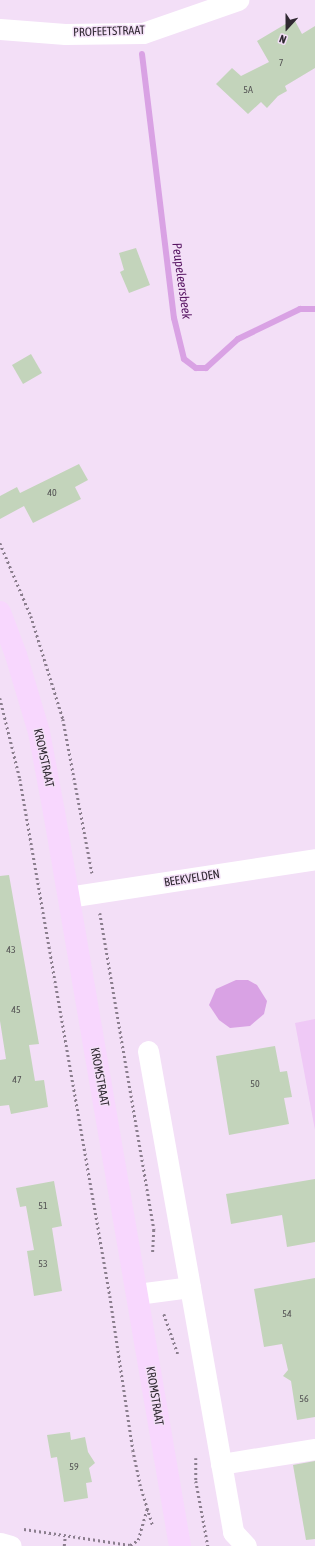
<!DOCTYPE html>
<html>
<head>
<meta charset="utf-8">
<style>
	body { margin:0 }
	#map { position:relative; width:315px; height:1546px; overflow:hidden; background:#f3dff7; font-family:"Asap Condensed",sans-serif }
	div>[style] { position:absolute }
	.green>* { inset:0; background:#efc9f6 }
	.water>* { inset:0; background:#d9a2e4 }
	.stream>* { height:6px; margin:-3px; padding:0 3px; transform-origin:3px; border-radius:3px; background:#d9a2e4 }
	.building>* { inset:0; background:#c3d4bb }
	.path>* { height:2.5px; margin-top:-1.25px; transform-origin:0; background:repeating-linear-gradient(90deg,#8b7e8e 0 2px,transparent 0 5px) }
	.minor>* { height:21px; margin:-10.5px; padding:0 10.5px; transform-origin:10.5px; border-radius:10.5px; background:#fff }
	.major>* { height:22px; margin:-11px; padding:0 11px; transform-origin:11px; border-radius:11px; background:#f8d7fe }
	span { translate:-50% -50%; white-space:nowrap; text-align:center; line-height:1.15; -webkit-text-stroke:3px #f3dff7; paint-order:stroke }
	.number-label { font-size:10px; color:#545354 }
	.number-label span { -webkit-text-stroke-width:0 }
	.street-label { font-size:12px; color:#2f2831 }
	.water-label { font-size:13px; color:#571562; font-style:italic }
	.north { position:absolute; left:267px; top:8px; width:40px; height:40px; -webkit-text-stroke:3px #f3dff7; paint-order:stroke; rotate:201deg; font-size:11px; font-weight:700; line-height:16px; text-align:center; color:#2f2831 }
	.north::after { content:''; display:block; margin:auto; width:14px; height:18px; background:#2f2831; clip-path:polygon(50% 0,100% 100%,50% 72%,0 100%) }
</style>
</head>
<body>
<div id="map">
	<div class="green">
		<i style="clip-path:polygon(315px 1019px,315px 1130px,295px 1023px)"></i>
	</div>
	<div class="water">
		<i style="clip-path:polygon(236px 980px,248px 980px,257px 985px,267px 1001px,264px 1014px,250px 1026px,230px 1028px,219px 1020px,209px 1005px,216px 989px)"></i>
	</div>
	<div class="stream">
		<i style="left:142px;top:54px;width:266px;rotate:83.1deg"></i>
		<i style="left:174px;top:318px;width:42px;rotate:76.3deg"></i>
		<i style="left:184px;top:359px;width:15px;rotate:37deg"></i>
		<i style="left:196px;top:368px;width:10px"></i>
		<i style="left:206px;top:368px;width:43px;rotate:-42.2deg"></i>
		<i style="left:238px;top:339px;width:69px;rotate:-25.8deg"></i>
		<i style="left:300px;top:309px;width:15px"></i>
	</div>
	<div class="building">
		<i style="clip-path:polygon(294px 19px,302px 34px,315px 26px,315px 68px,285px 86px,287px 91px,278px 96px,267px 108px,261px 102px,248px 114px,216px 84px,232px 68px,241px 76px,269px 62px,257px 41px)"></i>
		<i style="clip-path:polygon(136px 248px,150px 285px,129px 293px,120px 272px,124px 270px,119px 253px)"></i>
		<i style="clip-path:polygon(31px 354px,42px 373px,23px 384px,12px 365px)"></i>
		<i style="clip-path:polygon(79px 464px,88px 480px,75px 487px,81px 499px,33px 523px,24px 506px,0 519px,0 496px,17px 487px,20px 493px)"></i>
		<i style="clip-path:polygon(9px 875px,39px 1044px,29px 1045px,35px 1081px,44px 1080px,48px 1107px,11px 1114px,9px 1105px,0 1106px,0 1060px,6px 1059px,0 1021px,0 876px)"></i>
		<i style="clip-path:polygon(275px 1046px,280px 1072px,287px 1071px,292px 1097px,284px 1098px,289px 1124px,229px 1135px,216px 1056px)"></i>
		<i style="clip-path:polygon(315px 1179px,315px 1242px,287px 1247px,282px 1215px,231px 1224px,226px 1194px)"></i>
		<i style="clip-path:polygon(54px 1181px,62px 1226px,52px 1228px,62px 1291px,34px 1296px,27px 1251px,34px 1250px,26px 1206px,20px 1207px,16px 1188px)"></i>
		<i style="clip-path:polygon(315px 1278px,315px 1417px,297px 1420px,291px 1381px,283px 1376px,288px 1370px,282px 1344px,264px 1347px,254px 1289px)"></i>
		<i style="clip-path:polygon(70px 1432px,71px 1440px,85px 1437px,88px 1452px,95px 1463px,89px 1468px,92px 1482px,86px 1483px,88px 1498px,64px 1502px,57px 1457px,51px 1458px,47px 1435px)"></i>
		<i style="clip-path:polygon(315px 1461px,315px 1539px,306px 1540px,293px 1465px)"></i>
	</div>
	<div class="path">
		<i style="left:0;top:543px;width:79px;rotate:67deg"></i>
		<i style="left:31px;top:616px;width:108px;rotate:72.7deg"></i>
		<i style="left:63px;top:719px;width:157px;rotate:79.3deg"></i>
		<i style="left:0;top:698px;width:83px;rotate:76.1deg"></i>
		<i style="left:20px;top:779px;width:525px;rotate:80.12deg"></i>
		<i style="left:110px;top:1296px;width:156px;rotate:81.5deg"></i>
		<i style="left:133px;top:1450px;width:35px;rotate:78deg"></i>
		<i style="left:140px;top:1484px;width:44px;rotate:72.8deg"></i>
		<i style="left:100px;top:913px;width:322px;rotate:80.3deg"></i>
		<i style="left:154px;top:1230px;width:22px;rotate:93deg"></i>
		<i style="left:164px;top:1314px;width:42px;rotate:70.7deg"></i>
		<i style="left:196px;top:1458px;width:23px;rotate:90deg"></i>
		<i style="left:196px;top:1481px;width:66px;rotate:79.5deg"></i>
		<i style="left:24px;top:1529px;width:107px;rotate:8.6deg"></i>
		<i style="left:130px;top:1545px;width:9px;rotate:-32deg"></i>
		<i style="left:138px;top:1540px;width:33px;rotate:-74deg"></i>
		<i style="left:64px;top:1546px;width:10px;rotate:-84deg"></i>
	</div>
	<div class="minor">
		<i style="left:0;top:29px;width:65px;rotate:4.4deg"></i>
		<i style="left:65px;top:34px;width:78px;rotate:-0.7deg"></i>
		<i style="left:143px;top:33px;width:101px;rotate:-19.2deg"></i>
		<i style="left:68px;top:897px;width:250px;rotate:-8.7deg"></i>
		<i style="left:148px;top:1051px;width:240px;rotate:79.9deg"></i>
		<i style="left:137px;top:1294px;width:53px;rotate:-7.5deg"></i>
		<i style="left:190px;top:1287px;width:249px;rotate:80deg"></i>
		<i style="left:233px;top:1532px;width:19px;rotate:47deg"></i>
		<i style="left:221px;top:1464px;width:95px;rotate:-9.1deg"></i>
		<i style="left:0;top:1543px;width:11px;rotate:15deg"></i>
	</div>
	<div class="major">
		<i style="left:0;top:612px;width:46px;rotate:69.6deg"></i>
		<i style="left:16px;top:655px;width:80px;rotate:73.4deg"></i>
		<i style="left:39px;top:732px;width:81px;rotate:79.4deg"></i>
		<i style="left:54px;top:812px;width:745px;rotate:80.26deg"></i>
	</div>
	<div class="number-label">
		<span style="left:281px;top:63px">7</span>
		<span style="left:248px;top:90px">5A</span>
		<span style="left:52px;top:493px">40</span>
		<span style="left:11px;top:950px">43</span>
		<span style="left:16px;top:1010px">45</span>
		<span style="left:17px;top:1080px">47</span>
		<span style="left:255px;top:1084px">50</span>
		<span style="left:43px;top:1206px">51</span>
		<span style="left:43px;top:1264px">53</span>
		<span style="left:287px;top:1314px">54</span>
		<span style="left:304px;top:1399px">56</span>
		<span style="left:74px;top:1467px">59</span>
	</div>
	<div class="street-label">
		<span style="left:109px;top:32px;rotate:-2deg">PROFEETSTRAAT</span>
		<span style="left:43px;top:758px;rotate:78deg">KROMSTRAAT</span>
		<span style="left:192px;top:879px;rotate:-9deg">BEEKVELDEN</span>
		<span style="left:99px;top:1077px;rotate:80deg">KROMSTRAAT</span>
		<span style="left:154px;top:1396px;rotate:81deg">KROMSTRAAT</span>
	</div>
	<div class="water-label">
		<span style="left:181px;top:281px;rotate:82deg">Peupeleersbeek</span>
	</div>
	<div class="north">N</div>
</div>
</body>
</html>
